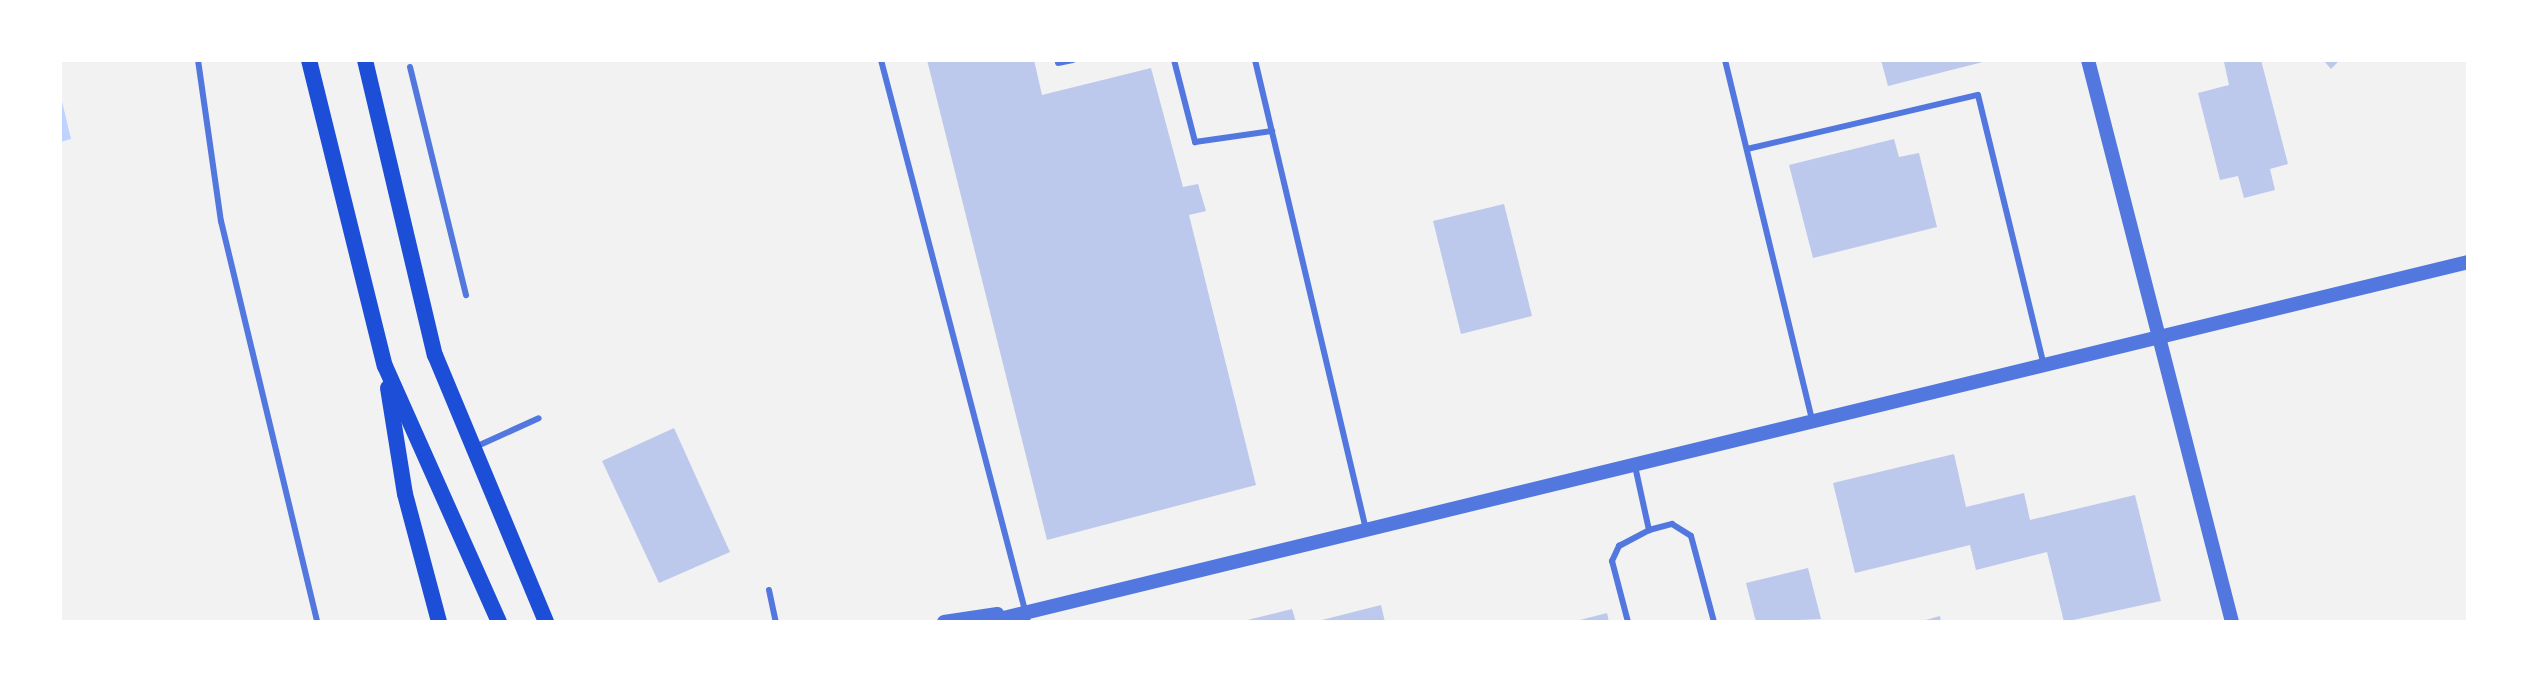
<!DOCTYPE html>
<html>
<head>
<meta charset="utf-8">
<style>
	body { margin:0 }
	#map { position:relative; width:2528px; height:682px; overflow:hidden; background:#f2f2f2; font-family:"DejaVu Sans",sans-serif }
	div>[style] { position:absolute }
	.water>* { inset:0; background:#bfd3fe }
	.building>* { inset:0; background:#bdc9ec }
	.service>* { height:6px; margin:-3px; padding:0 3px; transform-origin:3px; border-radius:3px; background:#5277de }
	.tertiary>* { height:14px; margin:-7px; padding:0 7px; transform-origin:7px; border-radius:7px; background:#5277de }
	.secondary>* { height:16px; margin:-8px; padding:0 8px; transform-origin:8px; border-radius:8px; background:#1d4ed8 }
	span { translate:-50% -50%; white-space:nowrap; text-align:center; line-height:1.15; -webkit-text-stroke:8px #fff; paint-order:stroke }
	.frame { position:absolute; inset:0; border:62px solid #fff; pointer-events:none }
</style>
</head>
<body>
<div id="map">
	<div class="water">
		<i style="clip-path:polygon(60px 93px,71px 139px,60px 142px)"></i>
	</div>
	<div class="building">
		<i style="clip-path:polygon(927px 60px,1034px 60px,1042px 95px,1151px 68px,1183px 187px,1198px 184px,1206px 211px,1189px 215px,1256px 485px,1047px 540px)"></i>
		<i style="clip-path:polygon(1881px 60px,1987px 60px,1987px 61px,1888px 86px)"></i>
		<i style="clip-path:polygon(2261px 60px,2288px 164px,2270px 169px,2275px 190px,2244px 198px,2238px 176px,2220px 180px,2198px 93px,2229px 85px,2224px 62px)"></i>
		<i style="clip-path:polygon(2323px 60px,2340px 60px,2331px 69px)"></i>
		<i style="clip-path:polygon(1894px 139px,1899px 157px,1919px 153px,1937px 227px,1813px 258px,1789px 165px)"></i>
		<i style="clip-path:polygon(1504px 204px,1532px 316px,1461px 334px,1433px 221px)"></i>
		<i style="clip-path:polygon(674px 428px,730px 552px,659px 583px,602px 461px)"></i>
		<i style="clip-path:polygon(1954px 454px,1966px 507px,2024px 493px,2030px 520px,2135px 495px,2161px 601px,2064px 622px,2047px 552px,1976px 570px,1970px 545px,1855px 573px,1833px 483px)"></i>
		<i style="clip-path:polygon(1808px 568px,1821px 619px,1756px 622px,1746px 583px)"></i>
		<i style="clip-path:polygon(1381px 605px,1385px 622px,1318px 622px,1318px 621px)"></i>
		<i style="clip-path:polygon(1292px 609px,1296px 622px,1243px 622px,1243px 621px)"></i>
		<i style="clip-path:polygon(1607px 613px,1609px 622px,1576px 622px,1576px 621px)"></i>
		<i style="clip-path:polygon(1940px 616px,1941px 622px,1922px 622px,1922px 621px)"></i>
	</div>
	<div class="service">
		<i style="left:198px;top:60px;width:163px;rotate:81.9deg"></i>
		<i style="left:221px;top:221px;width:412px;rotate:76.5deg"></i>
		<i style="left:881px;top:60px;width:581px;rotate:75.34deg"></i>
		<i style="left:1174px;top:60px;width:85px;rotate:75.6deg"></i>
		<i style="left:1195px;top:142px;width:78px;rotate:-8.1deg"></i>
		<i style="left:1255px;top:60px;width:480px;rotate:76.7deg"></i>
		<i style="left:1725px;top:60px;width:369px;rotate:76.4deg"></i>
		<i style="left:1058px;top:63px;width:15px;rotate:-11deg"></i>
		<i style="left:410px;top:67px;width:235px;rotate:76.2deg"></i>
		<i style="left:1747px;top:149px;width:237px;rotate:-13.2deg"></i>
		<i style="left:1978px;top:95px;width:275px;rotate:76.3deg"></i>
		<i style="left:473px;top:448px;width:72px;rotate:-24.4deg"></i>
		<i style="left:1635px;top:466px;width:66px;rotate:77.7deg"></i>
		<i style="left:1649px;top:530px;width:24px;rotate:-15deg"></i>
		<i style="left:1672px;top:524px;width:22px;rotate:32deg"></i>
		<i style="left:1691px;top:536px;width:89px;rotate:75deg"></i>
		<i style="left:769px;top:590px;width:33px;rotate:78deg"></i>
		<i style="left:1628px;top:622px;width:63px;rotate:-104.7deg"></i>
		<i style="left:1612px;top:561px;width:17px;rotate:-65deg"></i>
		<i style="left:1619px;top:546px;width:34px;rotate:-28deg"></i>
	</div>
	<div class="tertiary">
		<i style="left:2088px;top:60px;width:580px;rotate:75.63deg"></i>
		<i style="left:944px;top:622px;width:54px;rotate:-8.6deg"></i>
		<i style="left:987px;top:622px;width:1524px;rotate:-13.66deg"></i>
	</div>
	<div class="secondary">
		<i style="left:309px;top:60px;width:315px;rotate:76.1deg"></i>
		<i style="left:385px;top:366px;width:280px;rotate:66deg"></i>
		<i style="left:365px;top:60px;width:303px;rotate:76.7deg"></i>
		<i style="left:435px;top:355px;width:289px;rotate:67.4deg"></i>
		<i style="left:388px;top:388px;width:107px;rotate:80.9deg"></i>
		<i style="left:405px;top:494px;width:132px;rotate:75.1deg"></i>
	</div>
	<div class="frame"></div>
</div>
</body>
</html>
